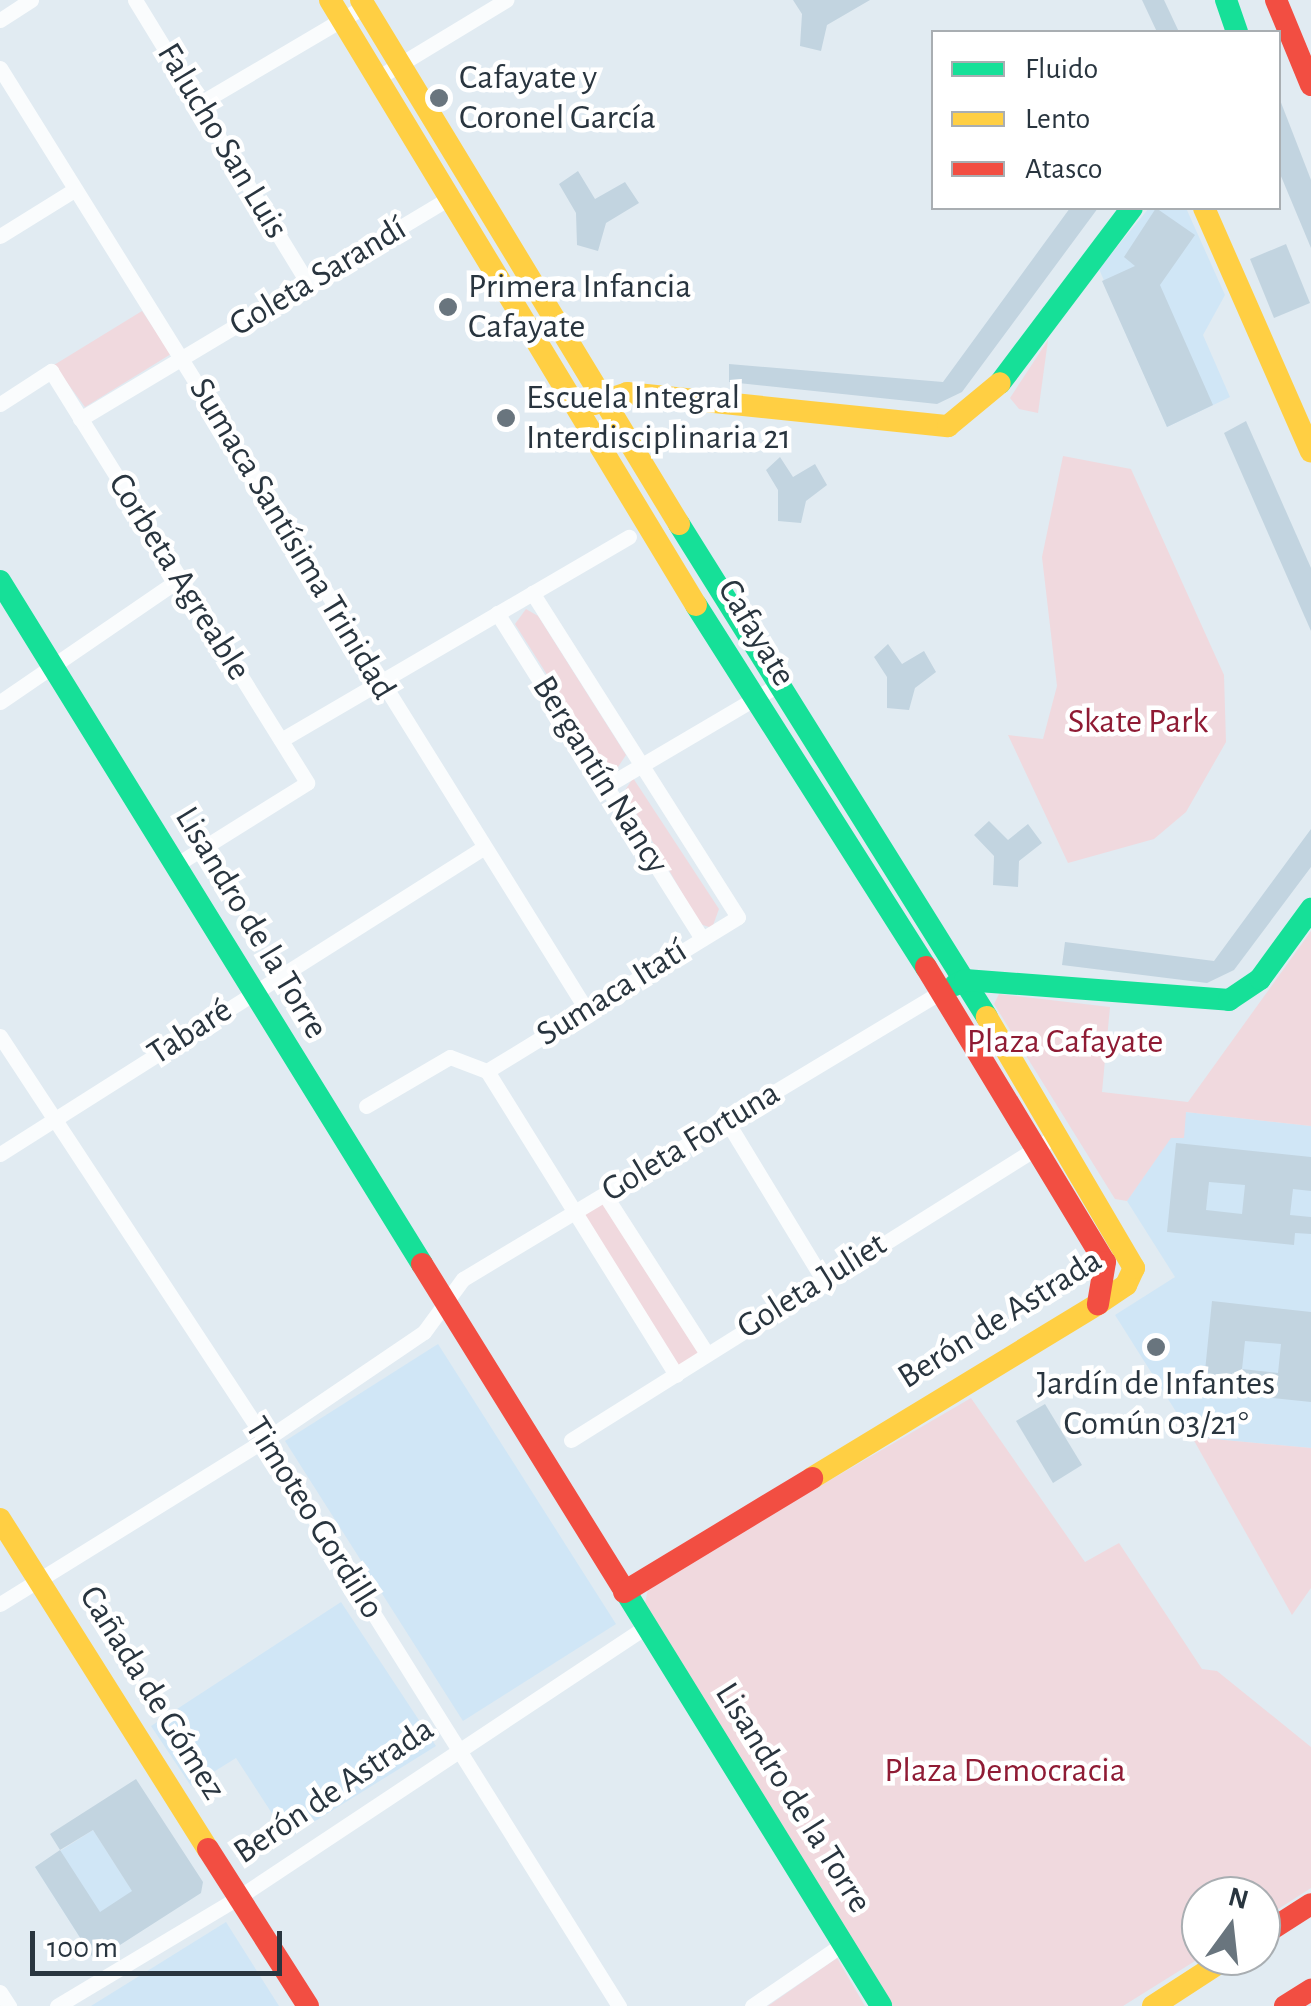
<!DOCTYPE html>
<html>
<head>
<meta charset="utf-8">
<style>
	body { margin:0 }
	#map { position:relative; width:1311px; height:2006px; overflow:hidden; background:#e1ebf2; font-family:"Alegreya Sans",sans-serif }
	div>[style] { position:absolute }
	.built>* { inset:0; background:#d0e6f6 }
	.green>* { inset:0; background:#f0d9de }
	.building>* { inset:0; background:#c2d4e0 }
	.street>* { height:15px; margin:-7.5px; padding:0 7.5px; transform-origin:7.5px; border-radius:7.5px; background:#fafcfd }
	.fast>* { height:22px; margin:-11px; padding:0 11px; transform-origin:11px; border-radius:11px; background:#16e098 }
	.slow>* { height:22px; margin:-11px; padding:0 11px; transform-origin:11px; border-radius:11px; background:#ffcf43 }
	.jam>* { height:22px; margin:-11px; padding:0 11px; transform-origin:11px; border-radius:11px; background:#f24e42 }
	.dots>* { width:28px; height:28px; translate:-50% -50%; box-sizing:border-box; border:5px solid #fff; border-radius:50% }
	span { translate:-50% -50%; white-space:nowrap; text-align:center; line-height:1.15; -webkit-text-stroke:9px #fff; paint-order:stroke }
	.poi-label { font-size:35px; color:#29353f }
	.left { translate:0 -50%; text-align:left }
	.street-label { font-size:35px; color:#29353f }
	.park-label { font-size:35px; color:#8f1b34 }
	.legend { position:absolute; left:931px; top:30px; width:350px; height:180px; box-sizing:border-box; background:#fff; border:2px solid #a9aeb2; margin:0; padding:12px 18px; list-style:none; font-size:30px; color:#29353f }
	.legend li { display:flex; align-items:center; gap:20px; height:50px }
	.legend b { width:50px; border:2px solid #a9aeb2 }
	.north { position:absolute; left:1181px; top:1876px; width:100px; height:100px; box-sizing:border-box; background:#fff; border:2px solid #a9aeb2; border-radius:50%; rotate:15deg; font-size:28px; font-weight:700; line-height:40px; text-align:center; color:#29353f }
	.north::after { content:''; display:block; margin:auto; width:35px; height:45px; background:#69757e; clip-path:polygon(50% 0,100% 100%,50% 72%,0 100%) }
	.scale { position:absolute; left:30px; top:1931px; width:252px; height:45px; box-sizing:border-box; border:5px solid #29353f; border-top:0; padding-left:12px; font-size:30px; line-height:35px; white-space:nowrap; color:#29353f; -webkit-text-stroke:8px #fff; paint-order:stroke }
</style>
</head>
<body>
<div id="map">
	<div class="built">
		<i style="clip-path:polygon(1149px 208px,1186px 208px,1225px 295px,1203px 335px,1230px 397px,1167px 427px,1099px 269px)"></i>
		<i style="clip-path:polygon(1186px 1112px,1311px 1126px,1311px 1448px,1192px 1437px,1115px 1315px,1175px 1277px,1127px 1201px)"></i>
		<i style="clip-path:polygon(438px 1344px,616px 1624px,463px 1721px,285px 1441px)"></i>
		<i style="clip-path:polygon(341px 1602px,436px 1746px,288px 1838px,236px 1758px,191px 1786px,151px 1726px)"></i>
		<i style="clip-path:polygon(93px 1830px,153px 1923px,95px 1961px,35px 1867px)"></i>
		<i style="clip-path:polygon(226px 1922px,279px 2006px,91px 2006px)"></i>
	</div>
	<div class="green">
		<i style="clip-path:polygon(142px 311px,171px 354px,85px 407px,54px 365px)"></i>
		<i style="clip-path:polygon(1048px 340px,1038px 413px,1019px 409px,1010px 398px)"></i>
		<i style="clip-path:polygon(1063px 456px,1131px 469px,1224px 675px,1226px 742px,1186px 812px,1154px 839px,1068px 863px,1008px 735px,1043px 739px,1057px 686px,1042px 557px)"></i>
		<i style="clip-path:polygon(526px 609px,538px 616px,626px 755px,618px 767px,603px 763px,515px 624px)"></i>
		<i style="clip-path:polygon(633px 778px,719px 909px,712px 928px,700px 924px,624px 792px)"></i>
		<i style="clip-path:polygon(1311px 931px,1311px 1126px,1186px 1112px,1184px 1138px,1171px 1138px,1127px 1201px,1115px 1199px,994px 1004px,999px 994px,1110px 1007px,1102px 1092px,1188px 1102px)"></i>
		<i style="clip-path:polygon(605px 1195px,707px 1354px,676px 1375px,572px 1215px)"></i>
		<i style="clip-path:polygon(971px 1398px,1085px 1562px,1119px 1543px,1202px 1669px,1217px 1671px,1311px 1747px,1311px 1888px,1261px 1920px,1261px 1896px,1201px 1896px,1203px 1956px,1123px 2006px,890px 2006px,645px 1603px,648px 1589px,664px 1577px)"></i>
		<i style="clip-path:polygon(1192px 1437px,1311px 1448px,1311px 1588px,1292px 1615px)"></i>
		<i style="clip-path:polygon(837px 1958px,865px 2006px,768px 2006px)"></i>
	</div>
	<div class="building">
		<i style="clip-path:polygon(793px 0,870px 0,827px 25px,821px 51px,800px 46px,802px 14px)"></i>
		<i style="clip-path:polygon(1142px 0,1164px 0,1179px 32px,1157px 32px)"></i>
		<i style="clip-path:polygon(1280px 100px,1311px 180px,1311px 248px,1278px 169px)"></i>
		<i style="clip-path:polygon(578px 171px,595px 199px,625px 182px,639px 203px,606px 223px,598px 251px,577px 245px,576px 213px,559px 184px)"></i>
		<i style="clip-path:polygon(1070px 208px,1098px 208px,962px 392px,937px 404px,729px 382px,729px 364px,943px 382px)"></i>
		<i style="clip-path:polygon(1156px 208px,1195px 235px,1160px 285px,1213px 405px,1167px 427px,1102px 281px,1135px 266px,1124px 257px)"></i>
		<i style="clip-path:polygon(1286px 244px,1310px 303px,1274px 318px,1250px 259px)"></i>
		<i style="clip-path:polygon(1246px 421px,1311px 568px,1311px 631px,1224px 433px)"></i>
		<i style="clip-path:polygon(780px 457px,793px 477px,815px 464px,827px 485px,806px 501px,801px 523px,778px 521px,778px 490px,766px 470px)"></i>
		<i style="clip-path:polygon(888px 644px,902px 664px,924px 651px,936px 672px,915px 688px,909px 710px,887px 708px,887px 677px,874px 657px)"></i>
		<i style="clip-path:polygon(989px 821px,1008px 840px,1028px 824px,1042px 843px,1019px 861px,1018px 887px,993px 885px,994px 856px,974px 835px)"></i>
		<i style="clip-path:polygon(1311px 829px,1311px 867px,1234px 970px,1207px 983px,1062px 965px,1065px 942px,1214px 961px)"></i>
		<i style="clip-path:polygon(evenodd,1176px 1143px,1311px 1157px,1311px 1191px,1293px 1189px,1290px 1215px,1311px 1217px,1311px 1234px,1295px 1233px,1294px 1245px,1167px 1232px,1176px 1143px,1209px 1182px,1245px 1185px,1242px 1214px,1206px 1210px,1209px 1182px)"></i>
		<i style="clip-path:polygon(evenodd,1212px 1301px,1311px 1312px,1311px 1402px,1203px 1391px,1212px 1301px,1245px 1341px,1281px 1344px,1278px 1373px,1242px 1369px,1245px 1341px)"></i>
		<i style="clip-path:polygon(1045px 1404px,1082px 1465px,1053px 1483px,1016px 1421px)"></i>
		<i style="clip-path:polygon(evenodd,136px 1779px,203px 1882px,201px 1893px,95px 1961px,35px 1867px,60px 1850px,50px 1834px,136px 1779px,93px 1830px,132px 1891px,100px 1912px,60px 1850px,93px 1830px)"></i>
	</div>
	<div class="street">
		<i style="left:135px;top:0;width:332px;rotate:58.6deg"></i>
		<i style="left:0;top:20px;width:37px;rotate:-33deg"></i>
		<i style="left:0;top:68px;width:1109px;rotate:58.09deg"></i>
		<i style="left:379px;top:77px;width:149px;rotate:-31.2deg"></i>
		<i style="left:202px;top:102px;width:189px;rotate:-30.5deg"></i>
		<i style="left:0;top:236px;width:87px;rotate:-31.9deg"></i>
		<i style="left:0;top:404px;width:61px;rotate:-32.9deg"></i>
		<i style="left:51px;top:371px;width:485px;rotate:58.1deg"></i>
		<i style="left:307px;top:783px;width:155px;rotate:148deg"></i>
		<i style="left:80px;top:419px;width:434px;rotate:-30.9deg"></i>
		<i style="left:497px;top:613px;width:384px;rotate:57.8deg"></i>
		<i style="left:0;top:702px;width:216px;rotate:-34.4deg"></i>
		<i style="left:281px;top:740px;width:403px;rotate:-30.3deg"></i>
		<i style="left:608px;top:785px;width:197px;rotate:-30.5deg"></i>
		<i style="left:0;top:1036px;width:483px;rotate:56.7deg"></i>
		<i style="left:265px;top:1440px;width:668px;rotate:57.98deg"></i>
		<i style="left:487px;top:1071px;width:294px;rotate:-31.5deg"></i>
		<i style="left:738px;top:917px;width:384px;rotate:-122.4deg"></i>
		<i style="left:366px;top:1106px;width:97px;rotate:-30.3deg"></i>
		<i style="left:450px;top:1057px;width:40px;rotate:21deg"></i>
		<i style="left:487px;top:1071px;width:358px;rotate:58.1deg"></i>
		<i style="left:726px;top:1120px;width:185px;rotate:58.7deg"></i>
		<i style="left:0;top:1154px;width:572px;rotate:-32.36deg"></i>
		<i style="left:605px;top:1195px;width:189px;rotate:57.3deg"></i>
		<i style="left:571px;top:1440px;width:561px;rotate:-32.1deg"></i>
		<i style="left:0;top:1604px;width:312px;rotate:-31.8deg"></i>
		<i style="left:265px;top:1440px;width:192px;rotate:-34.2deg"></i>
		<i style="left:424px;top:1332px;width:66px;rotate:-53.7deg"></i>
		<i style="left:463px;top:1279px;width:561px;rotate:-31deg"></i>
		<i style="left:0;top:1992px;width:17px;rotate:57deg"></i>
		<i style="left:57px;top:2006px;width:212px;rotate:-30.9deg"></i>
		<i style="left:239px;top:1897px;width:488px;rotate:-33.6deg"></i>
		<i style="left:752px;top:2006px;width:110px;rotate:-34.3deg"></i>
	</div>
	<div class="fast">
		<i style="left:1226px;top:0;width:34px;rotate:71deg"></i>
		<i style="left:1000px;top:383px;width:219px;rotate:-53deg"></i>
		<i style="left:679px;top:524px;width:581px;rotate:58.01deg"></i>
		<i style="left:0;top:581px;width:803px;rotate:58.29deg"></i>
		<i style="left:696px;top:605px;width:429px;rotate:57.6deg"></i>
		<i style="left:955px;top:985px;width:11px;rotate:-27deg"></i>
		<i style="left:965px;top:980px;width:265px;rotate:4.3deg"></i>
		<i style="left:1229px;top:1000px;width:37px;rotate:-34deg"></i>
		<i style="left:1260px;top:979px;width:87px;rotate:-53.9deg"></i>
		<i style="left:622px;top:1586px;width:493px;rotate:58.3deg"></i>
	</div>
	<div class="slow">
		<i style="left:330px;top:0;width:707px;rotate:58.83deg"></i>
		<i style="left:361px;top:0;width:613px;rotate:58.75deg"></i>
		<i style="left:1204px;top:208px;width:266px;rotate:66.3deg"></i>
		<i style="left:594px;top:404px;width:35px;rotate:-18deg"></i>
		<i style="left:627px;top:393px;width:323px;rotate:5.9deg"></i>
		<i style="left:948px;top:426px;width:67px;rotate:-39.6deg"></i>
		<i style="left:812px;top:1478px;width:335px;rotate:-31.3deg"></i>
		<i style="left:1098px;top:1304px;width:34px;rotate:-34deg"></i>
		<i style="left:1126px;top:1285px;width:19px;rotate:-65deg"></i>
		<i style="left:1134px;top:1268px;width:291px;rotate:-120.4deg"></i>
		<i style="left:0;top:1519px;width:390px;rotate:57.8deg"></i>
		<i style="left:1153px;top:2006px;width:92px;rotate:-33deg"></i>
	</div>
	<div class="jam">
		<i style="left:1276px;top:0;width:92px;rotate:67.6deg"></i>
		<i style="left:926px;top:967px;width:345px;rotate:58.8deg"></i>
		<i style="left:1105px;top:1262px;width:43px;rotate:99.5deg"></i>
		<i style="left:422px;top:1264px;width:379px;rotate:58.2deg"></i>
		<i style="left:624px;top:1592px;width:220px;rotate:-31.2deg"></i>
		<i style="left:208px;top:1849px;width:186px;rotate:57.5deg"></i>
		<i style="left:1261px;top:1936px;width:59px;rotate:-32.6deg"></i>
		<i style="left:1285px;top:2006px;width:31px;rotate:-32deg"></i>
	</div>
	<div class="dots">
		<i style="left:439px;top:98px;background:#69757e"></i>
		<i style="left:448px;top:307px;background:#69757e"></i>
		<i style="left:506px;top:418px;background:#69757e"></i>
		<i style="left:1156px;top:1347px;background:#69757e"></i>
	</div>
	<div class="poi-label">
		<span class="left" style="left:459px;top:98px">Cafayate y<br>Coronel García</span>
		<span class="left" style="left:468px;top:307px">Primera Infancia<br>Cafayate</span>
		<span class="left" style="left:526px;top:418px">Escuela Integral<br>Interdisciplinaria 21</span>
		<span style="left:1156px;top:1404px">Jardín de Infantes<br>Común 03/21°</span>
	</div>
	<div class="street-label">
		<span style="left:222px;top:141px;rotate:59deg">Falucho San Luis</span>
		<span style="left:318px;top:277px;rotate:-31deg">Goleta Sarandí</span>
		<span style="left:292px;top:539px;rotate:59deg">Sumaca Santísima Trinidad</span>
		<span style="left:179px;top:577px;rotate:58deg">Corbeta Agreable</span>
		<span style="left:756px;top:633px;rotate:59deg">Cafayate</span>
		<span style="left:600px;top:775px;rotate:58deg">Bergantín Nancy</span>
		<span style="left:251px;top:923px;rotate:59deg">Lisandro de la Torre</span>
		<span style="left:612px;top:993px;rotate:-32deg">Sumaca Itatí</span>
		<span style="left:190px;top:1032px;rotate:-33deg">Tabaré</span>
		<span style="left:691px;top:1142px;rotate:-31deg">Goleta Fortuna</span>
		<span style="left:812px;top:1286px;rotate:-32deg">Goleta Juliet</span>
		<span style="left:1000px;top:1319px;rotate:-32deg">Berón de Astrada</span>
		<span style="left:314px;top:1518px;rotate:58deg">Timoteo Gordillo</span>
		<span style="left:152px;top:1693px;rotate:58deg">Cañada de Gómez</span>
		<span style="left:334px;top:1791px;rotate:-34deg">Berón de Astrada</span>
		<span style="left:793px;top:1798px;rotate:58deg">Lisandro de la Torre</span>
	</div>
	<div class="park-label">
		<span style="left:1138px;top:722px">Skate Park</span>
		<span style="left:1065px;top:1042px">Plaza Cafayate</span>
		<span style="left:1005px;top:1771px">Plaza Democracia</span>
	</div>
	<ul class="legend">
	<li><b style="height:12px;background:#16e098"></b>Fluido</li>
	<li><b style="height:12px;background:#ffcf43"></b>Lento</li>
	<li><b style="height:12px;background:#f24e42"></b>Atasco</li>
	</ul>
	<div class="north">N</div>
	<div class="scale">100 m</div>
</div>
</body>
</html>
